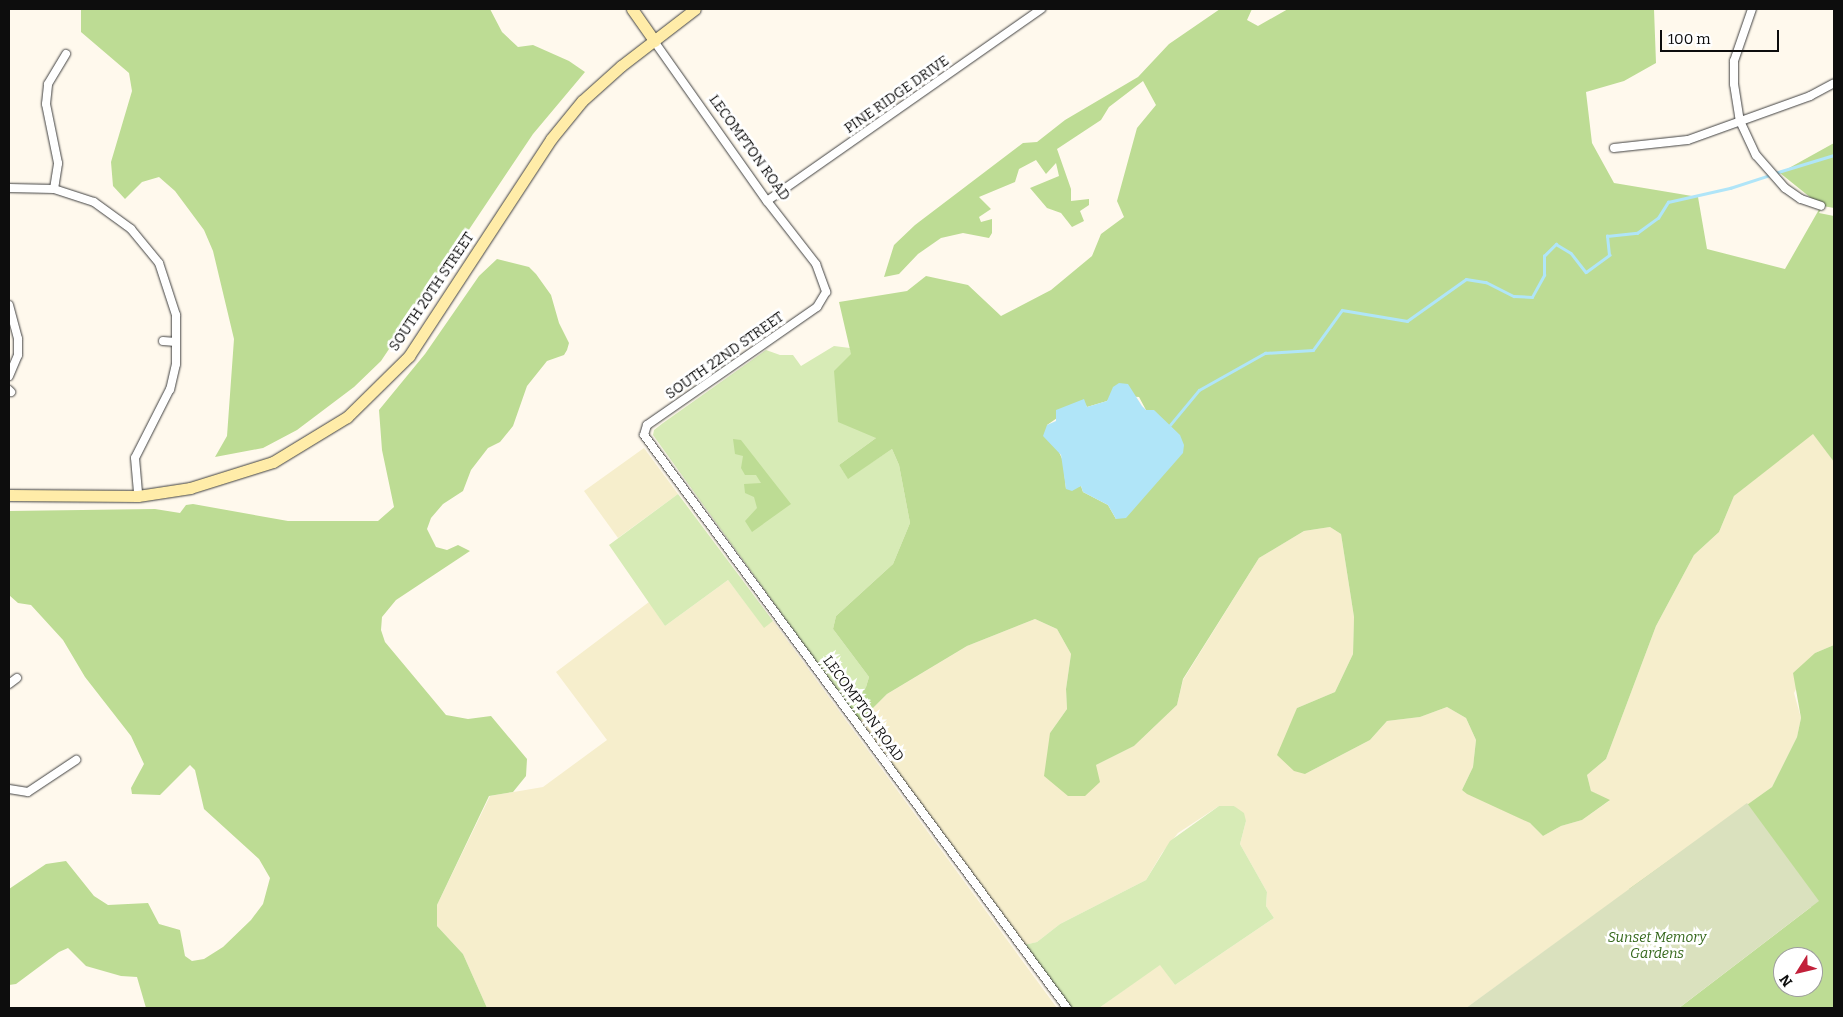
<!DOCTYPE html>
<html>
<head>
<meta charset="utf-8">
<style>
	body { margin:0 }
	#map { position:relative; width:1843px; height:1017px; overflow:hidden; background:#fff9ed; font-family:Bitter,serif }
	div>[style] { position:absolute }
	.farmland>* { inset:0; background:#f6eecc }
	.green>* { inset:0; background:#d7ebb6 }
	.forest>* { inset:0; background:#bddc94 }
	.cemetery>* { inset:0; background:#dae1be }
	.water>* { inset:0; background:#b0e5f8 }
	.stream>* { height:2.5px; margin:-1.25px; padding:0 1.25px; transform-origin:1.25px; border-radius:1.25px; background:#b0e5f8 }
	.roads { filter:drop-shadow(0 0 1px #404040) drop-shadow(0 0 1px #404040) }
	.street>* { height:8px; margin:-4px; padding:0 4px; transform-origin:4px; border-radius:4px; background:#fff }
	.secondary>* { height:11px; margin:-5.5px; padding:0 5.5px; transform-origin:5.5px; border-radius:5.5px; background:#ffeca8 }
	span { translate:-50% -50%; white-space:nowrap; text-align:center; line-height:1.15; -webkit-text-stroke:5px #fff; paint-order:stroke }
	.street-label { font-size:14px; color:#0d0d0d }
	.park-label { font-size:14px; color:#34671b; font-style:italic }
	.frame { position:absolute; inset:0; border:10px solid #0d0d0d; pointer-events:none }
	.north { position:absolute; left:1773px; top:947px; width:50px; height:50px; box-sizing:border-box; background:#fff; border:1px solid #9e9e9e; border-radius:50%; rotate:234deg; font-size:14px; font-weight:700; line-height:20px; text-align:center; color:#0d0d0d }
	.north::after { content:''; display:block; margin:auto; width:18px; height:22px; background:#c2213b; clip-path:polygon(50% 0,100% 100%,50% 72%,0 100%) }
	.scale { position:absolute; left:1660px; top:30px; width:119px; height:22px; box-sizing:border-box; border:2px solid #0d0d0d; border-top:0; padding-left:6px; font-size:15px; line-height:18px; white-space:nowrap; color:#0d0d0d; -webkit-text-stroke:4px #fff; paint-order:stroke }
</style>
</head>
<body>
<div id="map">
	<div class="farmland">
		<i style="clip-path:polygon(1813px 433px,1834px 462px,1834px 645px,1815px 653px,1794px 693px,1801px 718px,1797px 737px,1772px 787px,1466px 1008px,1099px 1008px,1160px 964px,1175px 985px,1274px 918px,1266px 906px,1267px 892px,1240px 844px,1246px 821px,1234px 806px,1219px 806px,1178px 833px,1162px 853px,1146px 880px,1060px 924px,1037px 942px,1024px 945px,859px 722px,887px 694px,967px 646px,1035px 619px,1057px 629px,1071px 654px,1066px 689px,1067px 709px,1050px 733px,1096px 765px,1134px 746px,1177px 705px,1183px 680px,1259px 558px,1304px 531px,1330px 527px,1341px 534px,1354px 617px,1353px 654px,1335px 692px,1297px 708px,1305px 774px,1370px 740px,1387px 721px,1420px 717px,1447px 707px,1466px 718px,1476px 740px,1473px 767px,1462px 790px,1530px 823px,1543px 836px,1561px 826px,1582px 820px,1609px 801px,1591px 791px,1587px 775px,1606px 759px,1656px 626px,1694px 555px,1719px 532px,1734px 496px)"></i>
		<i style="clip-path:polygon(644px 448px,678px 494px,618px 538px,584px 491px)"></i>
		<i style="clip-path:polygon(728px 580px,764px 627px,773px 621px,1057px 1008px,487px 1008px,463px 954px,437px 926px,437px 905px,490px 796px,543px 787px,607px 740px,556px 672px,649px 602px,665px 626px)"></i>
	</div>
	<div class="green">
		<i style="clip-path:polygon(834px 346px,850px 348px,876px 438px,839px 465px,848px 478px,892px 449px,899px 465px,910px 523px,893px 564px,836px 616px,833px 629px,869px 677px,866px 687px,848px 706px,653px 435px,654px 430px,663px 423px,766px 350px,780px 355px,793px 355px,801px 366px)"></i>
		<i style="clip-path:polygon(678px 494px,773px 621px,764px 628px,728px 580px,665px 626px,609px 545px)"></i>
		<i style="clip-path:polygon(1219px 806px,1234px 806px,1244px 813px,1246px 821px,1240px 844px,1267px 892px,1266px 906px,1274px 918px,1175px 985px,1160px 965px,1099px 1008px,1071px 1008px,1024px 945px,1037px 942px,1060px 924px,1146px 880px,1170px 841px)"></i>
	</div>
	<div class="forest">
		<i style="clip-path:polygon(81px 9px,490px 9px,502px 32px,518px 47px,533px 45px,569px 61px,585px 72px,533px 134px,381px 361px,354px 387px,297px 430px,263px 448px,215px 457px,227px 436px,234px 339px,213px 251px,204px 230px,175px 191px,159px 177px,142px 182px,125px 199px,113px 186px,111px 162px,132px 91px,129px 73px,81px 32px)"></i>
		<i style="clip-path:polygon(evenodd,1220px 9px,1252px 9px,1247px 20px,1258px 26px,1288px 9px,1654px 9px,1656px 63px,1624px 81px,1586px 92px,1592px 143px,1614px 183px,1698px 197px,1707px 249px,1785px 269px,1821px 206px,1780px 173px,1834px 143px,1834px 208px,1823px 206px,1819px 213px,1834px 216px,1834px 462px,1813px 434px,1734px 496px,1719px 532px,1694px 555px,1656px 626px,1606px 759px,1587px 775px,1591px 791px,1610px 800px,1582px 820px,1561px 826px,1543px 836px,1530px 823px,1467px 794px,1462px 790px,1473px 767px,1476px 740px,1466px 718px,1447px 707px,1420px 717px,1387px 721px,1370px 740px,1305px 774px,1294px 771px,1277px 755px,1297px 708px,1335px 692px,1353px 654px,1354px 617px,1341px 534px,1330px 527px,1304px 531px,1259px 558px,1183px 679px,1177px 705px,1134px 746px,1096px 765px,1100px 782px,1085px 796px,1068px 796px,1044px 776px,1050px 733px,1067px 709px,1066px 689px,1071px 654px,1057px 629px,1035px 619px,967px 646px,887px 694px,859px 722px,848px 706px,866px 687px,869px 677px,833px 629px,836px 616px,893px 564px,910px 523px,899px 465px,892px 449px,848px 479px,839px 465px,876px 438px,838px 422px,834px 371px,851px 354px,839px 302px,907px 291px,926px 276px,968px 285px,1001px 316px,1051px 290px,1092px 256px,1101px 234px,1124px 217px,1117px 201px,1137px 128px,1156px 105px,1143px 81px,1109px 107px,1101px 120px,1057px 149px,1071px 189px,1071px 201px,1089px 199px,1089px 205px,1080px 211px,1084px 221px,1072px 227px,1061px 213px,1047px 208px,1030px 188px,1059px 176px,1056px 163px,1046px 174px,1036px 160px,1019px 169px,1015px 182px,979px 197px,991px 209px,979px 217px,981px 222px,992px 219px,992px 233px,989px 238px,963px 233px,941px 238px,918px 254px,899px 274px,884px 277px,894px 245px,915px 225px,1023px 143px,1037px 142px,1065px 120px,1138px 77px,1169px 44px,1220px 9px,1112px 395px,1139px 397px,1146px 410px,1154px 410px,1116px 519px,1108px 505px,1083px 492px,1081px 486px,1066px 489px,1063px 461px,1047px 425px,1083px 400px,1087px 407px,1107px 401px,1112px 395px)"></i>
		<i style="clip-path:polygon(497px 259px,529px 267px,536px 274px,551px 295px,559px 323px,569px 343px,567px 350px,564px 355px,547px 361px,527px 386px,513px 426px,500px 442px,488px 448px,471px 470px,463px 491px,443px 504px,431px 518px,427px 529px,436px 547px,447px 550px,458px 545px,470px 551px,396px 600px,382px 617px,381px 630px,385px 642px,446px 715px,468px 719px,491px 716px,527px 759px,526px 776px,513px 792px,489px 796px,437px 905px,437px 926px,463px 954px,487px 1008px,146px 1008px,137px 977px,121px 976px,86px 966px,68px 948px,59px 952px,16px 984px,9px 985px,9px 889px,46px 864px,66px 861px,94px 896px,108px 905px,148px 903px,159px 924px,180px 930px,185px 956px,192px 961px,204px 959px,223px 947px,251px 920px,263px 904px,270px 878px,259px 859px,204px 809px,195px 770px,190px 765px,160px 795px,132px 794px,131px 788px,144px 764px,131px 736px,85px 677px,63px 640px,31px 605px,18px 603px,9px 595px,9px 511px,155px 509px,180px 513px,186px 505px,193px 504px,288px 521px,378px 521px,394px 507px,382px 450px,379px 410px,425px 354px,479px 276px)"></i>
		<i style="clip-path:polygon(733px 439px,741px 440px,791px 504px,752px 532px,745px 521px,757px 508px,754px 497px,745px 493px,744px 484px,761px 483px,756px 475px,745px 475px,741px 468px,743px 456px,735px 454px)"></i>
		<i style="clip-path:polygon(evenodd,1834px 645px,1834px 1008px,1679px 1008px,1811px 907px,1629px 889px,1772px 787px,1797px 737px,1801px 718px,1793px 673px,1815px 653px,1834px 645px,1783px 957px,1813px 957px,1813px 987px,1783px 987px,1783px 957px)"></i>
	</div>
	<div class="cemetery">
		<i style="clip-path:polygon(1747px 803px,1819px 901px,1679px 1008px,1466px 1008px)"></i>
	</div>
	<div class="water">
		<i style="clip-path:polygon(1119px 383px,1128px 384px,1142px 406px,1146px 410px,1154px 410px,1180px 435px,1184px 445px,1183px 453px,1126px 518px,1116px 519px,1108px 505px,1083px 492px,1081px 486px,1072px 491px,1066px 489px,1061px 455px,1043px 436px,1047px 425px,1056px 421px,1056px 410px,1084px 399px,1087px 407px,1107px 401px,1113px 387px)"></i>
	</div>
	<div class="stream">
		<i style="left:1775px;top:173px;width:62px;rotate:-17deg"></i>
		<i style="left:1170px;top:425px;width:45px;rotate:-50.4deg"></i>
		<i style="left:1199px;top:390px;width:76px;rotate:-29.3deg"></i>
		<i style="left:1265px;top:353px;width:48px;rotate:-3.6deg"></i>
		<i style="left:1313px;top:350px;width:49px;rotate:-54.1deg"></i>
		<i style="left:1342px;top:310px;width:66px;rotate:9.6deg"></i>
		<i style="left:1407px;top:321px;width:72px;rotate:-35.4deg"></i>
		<i style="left:1466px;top:279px;width:20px;rotate:9deg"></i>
		<i style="left:1486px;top:282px;width:31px;rotate:27deg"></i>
		<i style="left:1514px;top:296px;width:18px;rotate:3deg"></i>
		<i style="left:1532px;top:297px;width:25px;rotate:-61deg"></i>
		<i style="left:1544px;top:275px;width:19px;rotate:-90deg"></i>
		<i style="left:1544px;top:256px;width:17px;rotate:-45deg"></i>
		<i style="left:1556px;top:244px;width:17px;rotate:31deg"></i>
		<i style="left:1571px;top:253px;width:24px;rotate:52deg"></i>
		<i style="left:1586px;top:272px;width:29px;rotate:-36deg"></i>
		<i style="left:1609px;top:255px;width:19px;rotate:-96deg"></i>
		<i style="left:1607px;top:236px;width:30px;rotate:-6deg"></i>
		<i style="left:1637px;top:233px;width:26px;rotate:-36deg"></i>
		<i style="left:1658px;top:218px;width:19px;rotate:-58deg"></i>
		<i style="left:1668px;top:202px;width:64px;rotate:-12.7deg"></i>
		<i style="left:1730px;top:188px;width:42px;rotate:-18deg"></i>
	</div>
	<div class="roads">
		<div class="street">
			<i style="left:1752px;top:9px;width:55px;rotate:109.1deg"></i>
			<i style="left:1734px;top:61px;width:23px;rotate:90deg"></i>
			<i style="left:1734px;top:84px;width:37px;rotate:81deg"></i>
			<i style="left:1740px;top:121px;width:38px;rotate:65deg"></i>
			<i style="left:1756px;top:155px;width:44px;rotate:48.7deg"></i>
			<i style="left:1785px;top:188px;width:19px;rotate:35deg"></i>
			<i style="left:1801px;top:199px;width:21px;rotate:19deg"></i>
			<i style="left:654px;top:41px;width:196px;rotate:54.8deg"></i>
			<i style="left:767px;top:201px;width:80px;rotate:52.1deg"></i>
			<i style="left:816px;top:264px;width:30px;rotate:70deg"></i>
			<i style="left:826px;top:292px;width:17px;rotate:121deg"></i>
			<i style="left:817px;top:307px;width:207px;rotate:145.2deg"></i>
			<i style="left:647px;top:425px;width:10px;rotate:107deg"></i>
			<i style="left:644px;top:435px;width:712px;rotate:53.56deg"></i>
			<i style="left:1614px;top:148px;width:74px;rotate:-6.2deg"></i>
			<i style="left:1688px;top:140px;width:130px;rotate:-19.8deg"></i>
			<i style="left:1810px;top:96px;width:27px;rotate:-28deg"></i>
			<i style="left:9px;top:188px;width:45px;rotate:1.3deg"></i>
			<i style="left:54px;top:189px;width:42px;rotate:18deg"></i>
			<i style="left:94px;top:202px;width:46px;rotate:36.1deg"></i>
			<i style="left:131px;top:229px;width:44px;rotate:50.5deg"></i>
			<i style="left:159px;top:263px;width:55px;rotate:71.9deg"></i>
			<i style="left:176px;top:315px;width:49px;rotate:90deg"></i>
			<i style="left:176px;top:364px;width:26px;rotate:103deg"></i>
			<i style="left:170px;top:389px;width:77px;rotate:116.9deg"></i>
			<i style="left:135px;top:458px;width:38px;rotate:85deg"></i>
			<i style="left:54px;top:189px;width:26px;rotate:-81deg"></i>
			<i style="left:58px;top:163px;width:60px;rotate:-101.5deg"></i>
			<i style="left:46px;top:104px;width:20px;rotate:-84deg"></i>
			<i style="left:48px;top:84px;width:35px;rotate:-59deg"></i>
			<i style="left:767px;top:201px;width:335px;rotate:-35deg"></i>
			<i style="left:9px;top:305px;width:35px;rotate:75deg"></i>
			<i style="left:18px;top:339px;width:16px;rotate:90deg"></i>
			<i style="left:18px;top:355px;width:23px;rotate:113deg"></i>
			<i style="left:163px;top:341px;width:13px;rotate:4deg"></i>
			<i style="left:9px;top:390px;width:3px;rotate:45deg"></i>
			<i style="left:9px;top:684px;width:10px;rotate:-37deg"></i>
			<i style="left:9px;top:789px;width:19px;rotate:9deg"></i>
			<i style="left:28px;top:792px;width:58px;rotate:-33.7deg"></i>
		</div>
		<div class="secondary">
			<i style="left:632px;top:9px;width:39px;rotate:55deg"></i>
			<i style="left:9px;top:495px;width:129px;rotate:0.4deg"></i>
			<i style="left:138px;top:496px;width:53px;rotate:-8.7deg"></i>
			<i style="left:190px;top:488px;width:87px;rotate:-17.4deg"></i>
			<i style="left:273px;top:462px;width:87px;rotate:-31.3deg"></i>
			<i style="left:347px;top:417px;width:87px;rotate:-44.5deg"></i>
			<i style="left:409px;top:356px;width:259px;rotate:-56.8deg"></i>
			<i style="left:551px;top:139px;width:49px;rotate:-50.8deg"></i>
			<i style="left:582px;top:101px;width:52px;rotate:-41.9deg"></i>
			<i style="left:621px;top:66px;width:93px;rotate:-37.6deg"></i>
		</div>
	</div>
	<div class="street-label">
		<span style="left:897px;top:95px;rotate:-35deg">PINE RIDGE DRIVE</span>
		<span style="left:749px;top:148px;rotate:54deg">LECOMPTON ROAD</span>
		<span style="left:432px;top:292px;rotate:-56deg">SOUTH 20TH STREET</span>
		<span style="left:725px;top:356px;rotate:-35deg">SOUTH 22ND STREET</span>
		<span style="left:863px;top:709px;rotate:54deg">LECOMPTON ROAD</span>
	</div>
	<div class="park-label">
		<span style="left:1657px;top:946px">Sunset Memory<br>Gardens</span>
	</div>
	<div class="frame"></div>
	<div class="north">N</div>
	<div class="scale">100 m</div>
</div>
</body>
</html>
